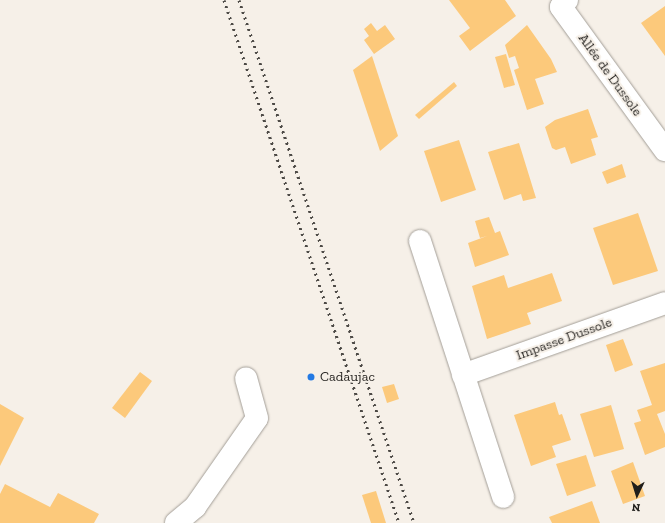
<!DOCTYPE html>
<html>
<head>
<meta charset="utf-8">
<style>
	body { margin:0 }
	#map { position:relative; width:665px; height:523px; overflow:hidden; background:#f6f0e8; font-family:"Zilla Slab",serif }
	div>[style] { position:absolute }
	.building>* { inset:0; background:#fcc97b }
	.roads { filter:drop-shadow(0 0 1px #a39e97) drop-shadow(0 0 1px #a39e97) }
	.minor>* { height:22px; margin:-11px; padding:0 11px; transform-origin:11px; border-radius:11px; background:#fff }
	.rail>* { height:3px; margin-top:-1.5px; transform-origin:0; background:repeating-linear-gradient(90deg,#4d4a46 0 2px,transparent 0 6px) }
	.dots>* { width:11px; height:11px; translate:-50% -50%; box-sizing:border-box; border:2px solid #f6f0e8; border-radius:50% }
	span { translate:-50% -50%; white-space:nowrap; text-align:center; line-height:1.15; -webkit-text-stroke:4px #f6f0e8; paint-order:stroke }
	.street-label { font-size:14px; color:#201e1b }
	.poi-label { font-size:14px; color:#201e1b }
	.left { translate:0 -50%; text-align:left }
	.north { position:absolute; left:617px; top:475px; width:40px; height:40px; -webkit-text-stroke:3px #f6f0e8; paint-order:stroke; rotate:184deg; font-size:11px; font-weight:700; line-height:16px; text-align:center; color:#201e1b }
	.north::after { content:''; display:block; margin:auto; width:14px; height:18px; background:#201e1b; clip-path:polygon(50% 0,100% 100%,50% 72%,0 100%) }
</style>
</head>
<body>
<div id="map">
	<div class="building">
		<i style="clip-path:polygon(449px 0,505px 0,516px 16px,470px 51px,459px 36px,470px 28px)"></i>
		<i style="clip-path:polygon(665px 6px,665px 56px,641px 23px)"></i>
		<i style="clip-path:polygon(371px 23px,377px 31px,385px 25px,395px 39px,374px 54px,364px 40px,369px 36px,364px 29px)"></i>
		<i style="clip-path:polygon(527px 25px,551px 59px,557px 72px,535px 79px,544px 104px,527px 110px,514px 70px,519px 68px,515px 56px,509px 58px,505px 45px)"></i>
		<i style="clip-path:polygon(506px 54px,515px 85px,504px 88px,495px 57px)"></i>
		<i style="clip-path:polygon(372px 56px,398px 136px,380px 151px,353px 70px)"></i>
		<i style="clip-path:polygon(454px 82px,457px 86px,419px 119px,415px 115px)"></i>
		<i style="clip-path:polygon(588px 109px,598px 137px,591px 139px,596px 155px,571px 164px,565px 147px,556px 150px,552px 148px,545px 127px,555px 120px)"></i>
		<i style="clip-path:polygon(459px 140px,476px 190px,441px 202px,424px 151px)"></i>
		<i style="clip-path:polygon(519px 143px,536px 198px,523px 201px,521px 194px,504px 200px,488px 152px)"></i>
		<i style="clip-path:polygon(622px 164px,626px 177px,607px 184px,602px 172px)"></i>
		<i style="clip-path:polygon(638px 213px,658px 271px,613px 285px,593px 228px)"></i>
		<i style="clip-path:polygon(489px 217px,495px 233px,500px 231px,509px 255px,475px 267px,468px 243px,487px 236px,480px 238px,475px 221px)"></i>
		<i style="clip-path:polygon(552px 273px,562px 301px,527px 313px,531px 324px,487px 339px,472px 286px,504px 275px,508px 288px)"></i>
		<i style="clip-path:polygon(623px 339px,633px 365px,615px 372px,606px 345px)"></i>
		<i style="clip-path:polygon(665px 363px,665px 411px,657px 414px,665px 434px,665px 447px,645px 455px,634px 423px,641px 421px,637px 410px,652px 405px,640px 371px)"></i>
		<i style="clip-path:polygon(140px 372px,152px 381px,125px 418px,112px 408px)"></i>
		<i style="clip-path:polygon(394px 384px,399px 399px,387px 403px,382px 387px)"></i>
		<i style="clip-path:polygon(555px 402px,559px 415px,562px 414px,571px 440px,552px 446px,556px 457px,531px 466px,514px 415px)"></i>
		<i style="clip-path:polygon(0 404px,24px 418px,0 466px)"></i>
		<i style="clip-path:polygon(611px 405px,624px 449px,594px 457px,580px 414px)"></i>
		<i style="clip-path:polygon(586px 455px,596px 486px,567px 496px,556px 464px)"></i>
		<i style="clip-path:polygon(633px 462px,645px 496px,623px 504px,611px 471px)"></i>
		<i style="clip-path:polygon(5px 484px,50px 507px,58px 493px,99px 514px,94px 523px,0 523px,0 494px)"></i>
		<i style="clip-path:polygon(376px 491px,386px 523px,371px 523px,362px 495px)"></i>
		<i style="clip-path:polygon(592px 501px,600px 523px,552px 523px,549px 517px)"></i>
	</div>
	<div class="roads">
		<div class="minor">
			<i style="left:567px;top:0;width:9px;rotate:131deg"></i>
			<i style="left:561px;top:7px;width:177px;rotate:54deg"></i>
			<i style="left:420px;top:241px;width:269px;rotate:72deg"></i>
			<i style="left:463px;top:375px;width:214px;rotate:-19.6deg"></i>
			<i style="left:176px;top:523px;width:25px;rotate:-40deg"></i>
			<i style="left:195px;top:507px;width:108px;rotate:-55.1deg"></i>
			<i style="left:257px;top:418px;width:41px;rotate:-105.4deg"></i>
		</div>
	</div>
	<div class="rail">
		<i style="left:224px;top:0;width:552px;rotate:71.5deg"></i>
		<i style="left:239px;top:0;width:552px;rotate:71.5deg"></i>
	</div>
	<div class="dots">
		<i style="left:311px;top:377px;background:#237ae4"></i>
	</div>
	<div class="street-label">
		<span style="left:610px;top:75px;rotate:54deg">Allée de Dussole</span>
		<span style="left:564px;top:339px;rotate:-20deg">Impasse Dussole</span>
	</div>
	<div class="poi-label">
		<span class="left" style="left:320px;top:377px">Cadaujac</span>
	</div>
	<div class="north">N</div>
</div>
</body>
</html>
